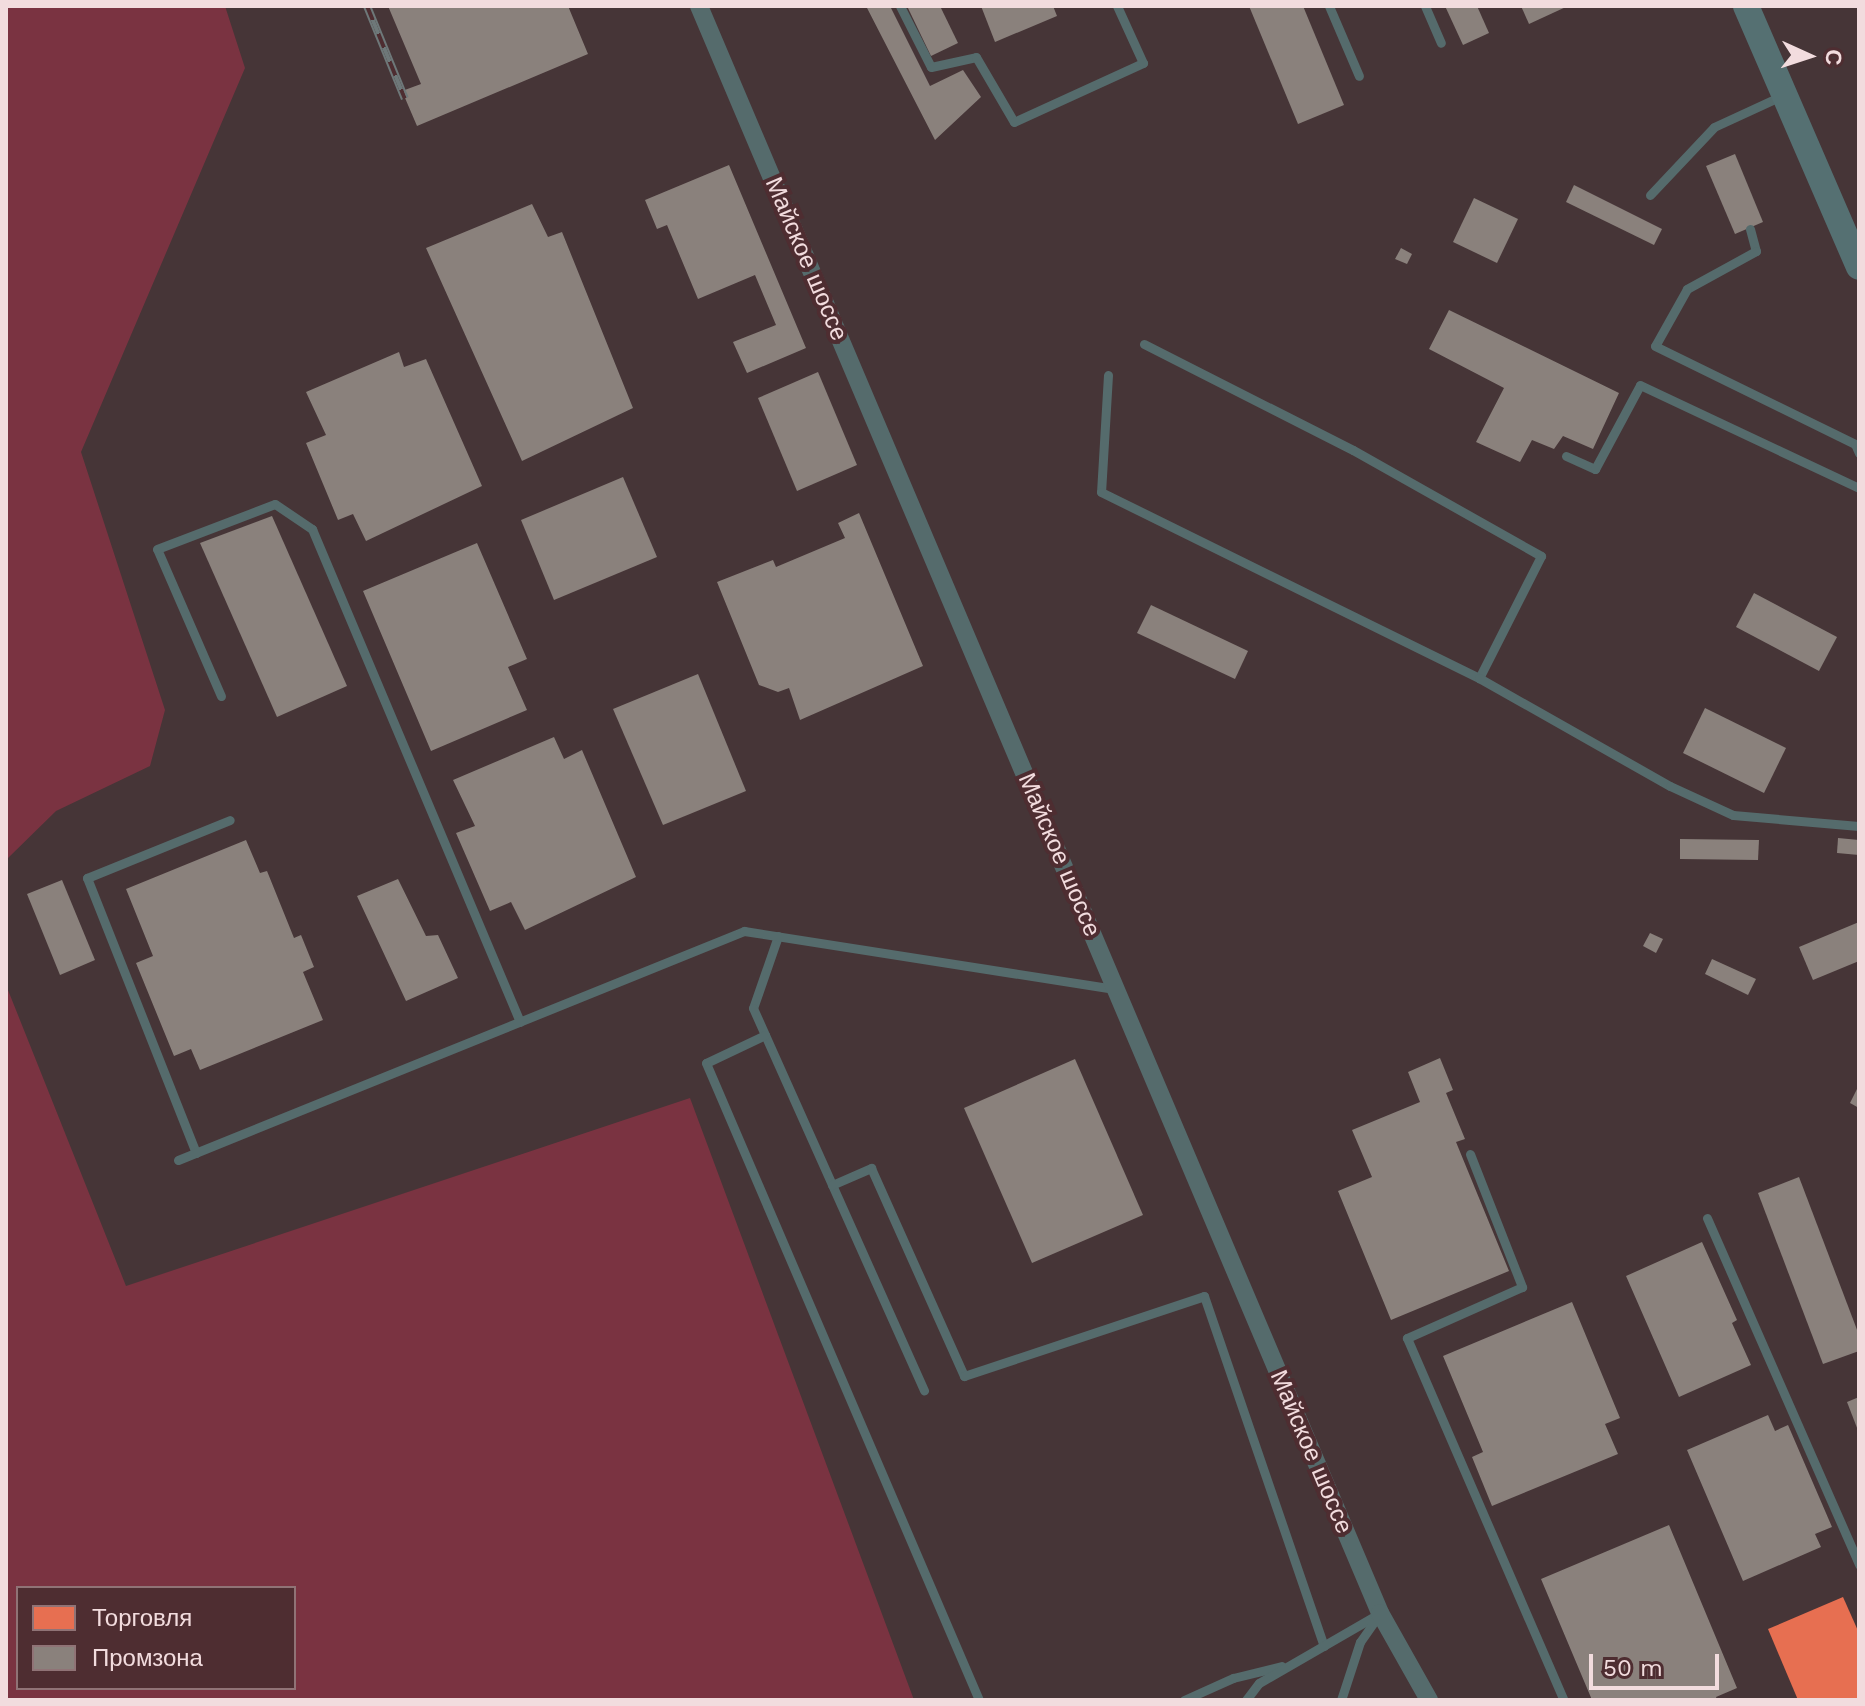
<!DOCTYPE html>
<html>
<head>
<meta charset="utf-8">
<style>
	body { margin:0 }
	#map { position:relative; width:1865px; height:1706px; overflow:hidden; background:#463537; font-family:"Work Sans",sans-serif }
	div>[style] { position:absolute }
	.green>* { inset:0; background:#7a3341 }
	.shops>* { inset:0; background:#e76f51 }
	.industry>* { inset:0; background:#8a817c }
	.lane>* { height:9px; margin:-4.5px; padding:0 4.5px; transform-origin:4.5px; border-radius:4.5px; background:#556b6c }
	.street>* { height:18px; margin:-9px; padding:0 9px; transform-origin:9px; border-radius:9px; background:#556b6c }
	.secondary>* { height:26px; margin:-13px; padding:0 13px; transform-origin:13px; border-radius:13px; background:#557072 }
	.rail>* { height:8px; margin-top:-4px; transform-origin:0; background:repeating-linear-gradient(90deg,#4e2d31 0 15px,#6e7879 0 30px); box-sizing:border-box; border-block:2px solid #6e7879 }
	span { translate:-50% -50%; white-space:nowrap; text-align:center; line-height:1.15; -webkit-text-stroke:8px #4e2d31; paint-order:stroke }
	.street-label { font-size:24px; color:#f2dcde }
	.frame { position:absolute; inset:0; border:8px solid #f2dcde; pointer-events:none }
	.legend { position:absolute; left:16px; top:1586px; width:280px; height:104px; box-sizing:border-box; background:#4e2d31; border:2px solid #907376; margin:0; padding:10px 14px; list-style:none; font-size:24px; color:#f2dcde }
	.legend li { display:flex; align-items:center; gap:16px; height:40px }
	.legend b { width:40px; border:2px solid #907376 }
	.north { position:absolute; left:1769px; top:16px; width:80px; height:80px; -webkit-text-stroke:6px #4e2d31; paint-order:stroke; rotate:93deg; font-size:22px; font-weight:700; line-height:32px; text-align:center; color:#f2dcde }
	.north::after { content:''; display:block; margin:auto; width:28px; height:36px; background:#f2dcde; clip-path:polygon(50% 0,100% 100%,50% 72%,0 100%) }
	.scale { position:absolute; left:1589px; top:1654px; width:130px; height:36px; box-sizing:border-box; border:4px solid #f2dcde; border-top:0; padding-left:10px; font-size:24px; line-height:28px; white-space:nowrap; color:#f2dcde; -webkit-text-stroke:6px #4e2d31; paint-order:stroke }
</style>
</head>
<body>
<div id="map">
	<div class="green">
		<i style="clip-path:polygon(6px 6px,225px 6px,245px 68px,81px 452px,165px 710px,150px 766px,56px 811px,6px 860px)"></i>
		<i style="clip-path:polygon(evenodd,6px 985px,126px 1286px,690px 1098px,914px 1700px,6px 1700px,6px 985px,18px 1588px,294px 1588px,294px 1688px,18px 1688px,18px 1588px)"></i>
	</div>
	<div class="shops">
		<i style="clip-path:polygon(1843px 1597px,1859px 1633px,1859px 1700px,1798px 1700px,1768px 1629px)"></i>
	</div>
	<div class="industry">
		<i style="clip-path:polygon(388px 6px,568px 6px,588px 54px,417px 126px,402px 91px,421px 84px)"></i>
		<i style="clip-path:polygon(866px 6px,890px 6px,930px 86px,963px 70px,981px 97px,935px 140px)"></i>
		<i style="clip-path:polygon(907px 6px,940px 6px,958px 43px,931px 56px)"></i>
		<i style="clip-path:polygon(981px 6px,1053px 6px,1057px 16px,995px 42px)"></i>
		<i style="clip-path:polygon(1249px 6px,1303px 6px,1344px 105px,1298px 124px)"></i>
		<i style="clip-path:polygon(1445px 6px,1477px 6px,1489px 33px,1463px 45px)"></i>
		<i style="clip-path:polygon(1521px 6px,1568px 6px,1529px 24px)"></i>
		<i style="clip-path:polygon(1735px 154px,1763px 222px,1735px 234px,1706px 166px)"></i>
		<i style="clip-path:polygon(729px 165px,806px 348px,747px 373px,733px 342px,776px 325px,755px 275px,698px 299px,667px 225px,657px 229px,645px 200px)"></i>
		<i style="clip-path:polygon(1574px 185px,1662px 229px,1654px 245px,1566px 202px)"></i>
		<i style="clip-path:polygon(1474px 198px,1518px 219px,1497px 263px,1453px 242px)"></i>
		<i style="clip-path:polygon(532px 204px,548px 237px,562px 232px,633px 408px,522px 461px,426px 248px)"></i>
		<i style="clip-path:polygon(1401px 248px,1412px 254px,1407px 264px,1395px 259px)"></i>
		<i style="clip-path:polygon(1449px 310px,1619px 393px,1593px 449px,1563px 436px,1554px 449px,1532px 440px,1520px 462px,1476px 442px,1504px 388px,1429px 349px)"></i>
		<i style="clip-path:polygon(399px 352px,404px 367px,426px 359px,482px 486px,366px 541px,353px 514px,338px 520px,306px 443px,326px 435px,306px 392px)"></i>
		<i style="clip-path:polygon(818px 372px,857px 465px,797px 491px,758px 398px)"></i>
		<i style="clip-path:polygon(623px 477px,657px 557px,554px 600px,521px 520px)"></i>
		<i style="clip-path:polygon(859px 513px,923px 666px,800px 720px,789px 688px,778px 692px,759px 685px,717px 582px,773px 560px,776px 567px,845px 538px,838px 523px)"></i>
		<i style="clip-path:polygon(272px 516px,347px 686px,277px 717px,200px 543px)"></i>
		<i style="clip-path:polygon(477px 543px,527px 659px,508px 667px,527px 710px,431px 751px,363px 591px)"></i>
		<i style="clip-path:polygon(1754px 593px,1837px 637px,1819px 671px,1736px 627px)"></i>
		<i style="clip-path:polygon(1151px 605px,1248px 651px,1235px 679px,1137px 633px)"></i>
		<i style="clip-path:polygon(698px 674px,746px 791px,663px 825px,613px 709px)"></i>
		<i style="clip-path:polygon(1705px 708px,1786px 748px,1764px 793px,1683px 753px)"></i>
		<i style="clip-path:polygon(554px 737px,564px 759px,582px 750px,636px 877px,525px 930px,511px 902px,490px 911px,456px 833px,475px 826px,453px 780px)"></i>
		<i style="clip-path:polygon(1838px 838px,1859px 840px,1859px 855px,1837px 853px)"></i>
		<i style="clip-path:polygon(1680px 839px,1759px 840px,1758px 860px,1680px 859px)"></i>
		<i style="clip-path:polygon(246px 840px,260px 873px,267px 871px,294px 938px,301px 935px,314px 967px,303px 972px,323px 1020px,200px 1070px,191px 1049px,174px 1056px,136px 963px,153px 956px,126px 889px)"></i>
		<i style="clip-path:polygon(398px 879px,426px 936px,438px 935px,458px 978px,406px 1001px,357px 896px)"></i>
		<i style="clip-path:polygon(62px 880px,95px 960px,60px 975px,27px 894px)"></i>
		<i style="clip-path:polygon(1859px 922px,1859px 961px,1813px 980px,1799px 947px)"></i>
		<i style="clip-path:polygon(1650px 933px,1663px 939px,1656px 953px,1643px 946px)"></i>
		<i style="clip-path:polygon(1712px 959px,1756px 979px,1748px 995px,1705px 974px)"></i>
		<i style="clip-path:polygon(1440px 1058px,1453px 1090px,1446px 1093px,1465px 1139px,1456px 1142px,1509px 1271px,1391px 1320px,1338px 1191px,1372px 1177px,1352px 1130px,1420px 1102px,1408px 1072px)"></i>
		<i style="clip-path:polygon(1075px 1059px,1143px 1215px,1032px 1263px,964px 1108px)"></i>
		<i style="clip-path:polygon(1859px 1085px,1859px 1108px,1850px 1103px)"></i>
		<i style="clip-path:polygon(1799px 1177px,1859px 1335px,1859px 1351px,1823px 1364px,1758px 1193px)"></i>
		<i style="clip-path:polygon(1702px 1242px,1737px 1320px,1732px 1323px,1751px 1365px,1679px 1397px,1626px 1276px)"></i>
		<i style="clip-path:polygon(1572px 1302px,1620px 1418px,1605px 1424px,1618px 1454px,1492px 1506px,1472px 1457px,1483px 1452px,1443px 1356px)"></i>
		<i style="clip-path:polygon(1859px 1397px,1859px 1433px,1847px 1402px)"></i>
		<i style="clip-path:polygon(1768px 1415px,1775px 1431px,1788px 1425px,1832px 1527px,1815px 1534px,1821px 1547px,1743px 1581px,1687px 1450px)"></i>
		<i style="clip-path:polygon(1669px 1525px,1737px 1688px,1716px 1697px,1717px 1700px,1592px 1700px,1541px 1579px)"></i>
	</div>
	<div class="lane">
		<i style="left:900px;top:6px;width:68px;rotate:63.1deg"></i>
		<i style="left:931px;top:67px;width:46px;rotate:-12.5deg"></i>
		<i style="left:976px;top:57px;width:75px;rotate:59.7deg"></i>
		<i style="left:1014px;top:122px;width:142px;rotate:-24.6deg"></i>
		<i style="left:1143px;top:63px;width:63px;rotate:-114.5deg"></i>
		<i style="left:1329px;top:6px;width:76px;rotate:66.8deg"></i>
		<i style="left:1425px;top:6px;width:40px;rotate:66.6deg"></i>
		<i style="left:1650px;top:195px;width:93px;rotate:-46.7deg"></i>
		<i style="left:1714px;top:127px;width:74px;rotate:-24.8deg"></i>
		<i style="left:1750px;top:229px;width:23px;rotate:75deg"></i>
		<i style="left:1756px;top:251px;width:79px;rotate:151.2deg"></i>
		<i style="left:1687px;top:289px;width:65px;rotate:119.3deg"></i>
		<i style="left:1655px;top:346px;width:223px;rotate:26.1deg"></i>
		<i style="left:1855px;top:444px;width:10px;rotate:66deg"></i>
		<i style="left:1144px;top:344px;width:234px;rotate:26.9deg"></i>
		<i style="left:1353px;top:450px;width:216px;rotate:29.4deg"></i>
		<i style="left:1541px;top:556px;width:137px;rotate:116.9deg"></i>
		<i style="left:1108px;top:375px;width:117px;rotate:93.4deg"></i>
		<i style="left:1101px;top:492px;width:421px;rotate:26.2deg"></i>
		<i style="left:1479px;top:678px;width:219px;rotate:29.5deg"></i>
		<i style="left:1670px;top:786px;width:69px;rotate:24.7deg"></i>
		<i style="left:1733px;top:815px;width:126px;rotate:5deg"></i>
		<i style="left:1566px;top:456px;width:32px;rotate:24deg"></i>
		<i style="left:1595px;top:469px;width:95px;rotate:-61.8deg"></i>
		<i style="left:1640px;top:385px;width:242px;rotate:25.2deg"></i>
		<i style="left:221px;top:696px;width:160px;rotate:-113.5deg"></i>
		<i style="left:157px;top:549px;width:126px;rotate:-20.9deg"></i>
		<i style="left:275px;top:504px;width:45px;rotate:34deg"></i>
		<i style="left:312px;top:529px;width:535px;rotate:67.12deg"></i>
		<i style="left:778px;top:936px;width:76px;rotate:109.1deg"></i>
		<i style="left:753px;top:1008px;width:419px;rotate:65.9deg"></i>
		<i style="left:765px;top:1035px;width:65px;rotate:154.6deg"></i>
		<i style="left:706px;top:1063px;width:693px;rotate:66.8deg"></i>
		<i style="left:196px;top:1153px;width:296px;rotate:-111.6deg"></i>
		<i style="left:87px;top:878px;width:154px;rotate:-22.1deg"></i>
		<i style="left:1470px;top:1154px;width:143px;rotate:68.6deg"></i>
		<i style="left:1522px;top:1287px;width:126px;rotate:156.1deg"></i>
		<i style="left:1407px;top:1338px;width:395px;rotate:66.6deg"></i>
		<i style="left:178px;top:1160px;width:611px;rotate:-22.03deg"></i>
		<i style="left:744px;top:931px;width:375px;rotate:8.9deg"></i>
		<i style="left:832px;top:1185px;width:43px;rotate:-23.6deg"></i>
		<i style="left:871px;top:1168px;width:228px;rotate:65.9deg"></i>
		<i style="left:964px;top:1376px;width:253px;rotate:-18.4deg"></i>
		<i style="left:1204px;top:1296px;width:370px;rotate:71.1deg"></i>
		<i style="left:1707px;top:1218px;width:379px;rotate:66.3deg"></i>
		<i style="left:1184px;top:1700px;width:54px;rotate:-24.2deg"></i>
		<i style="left:1233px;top:1678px;width:50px;rotate:-13.8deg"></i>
		<i style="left:1246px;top:1700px;width:21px;rotate:-53deg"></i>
		<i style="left:1259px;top:1683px;width:140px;rotate:-30deg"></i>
		<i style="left:1341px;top:1700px;width:61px;rotate:-71.9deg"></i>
		<i style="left:1360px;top:1642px;width:32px;rotate:-55deg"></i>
	</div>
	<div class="street">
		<i style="left:699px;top:6px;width:1745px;rotate:67.03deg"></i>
		<i style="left:1380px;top:1613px;width:100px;rotate:60.6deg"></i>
	</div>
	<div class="secondary">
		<i style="left:1746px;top:6px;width:284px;rotate:66.6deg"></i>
	</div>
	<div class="rail">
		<i style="left:367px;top:6px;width:100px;rotate:67.8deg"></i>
	</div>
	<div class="street-label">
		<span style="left:806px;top:259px;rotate:67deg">Майское шоссе</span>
		<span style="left:1059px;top:855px;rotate:67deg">Майское шоссе</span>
		<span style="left:1311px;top:1452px;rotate:67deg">Майское шоссе</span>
	</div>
	<div class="frame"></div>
	<ul class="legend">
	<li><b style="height:22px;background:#e76f51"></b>Торговля</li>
	<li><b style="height:22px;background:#8a817c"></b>Промзона</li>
	</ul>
	<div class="north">С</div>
	<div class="scale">50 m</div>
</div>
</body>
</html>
